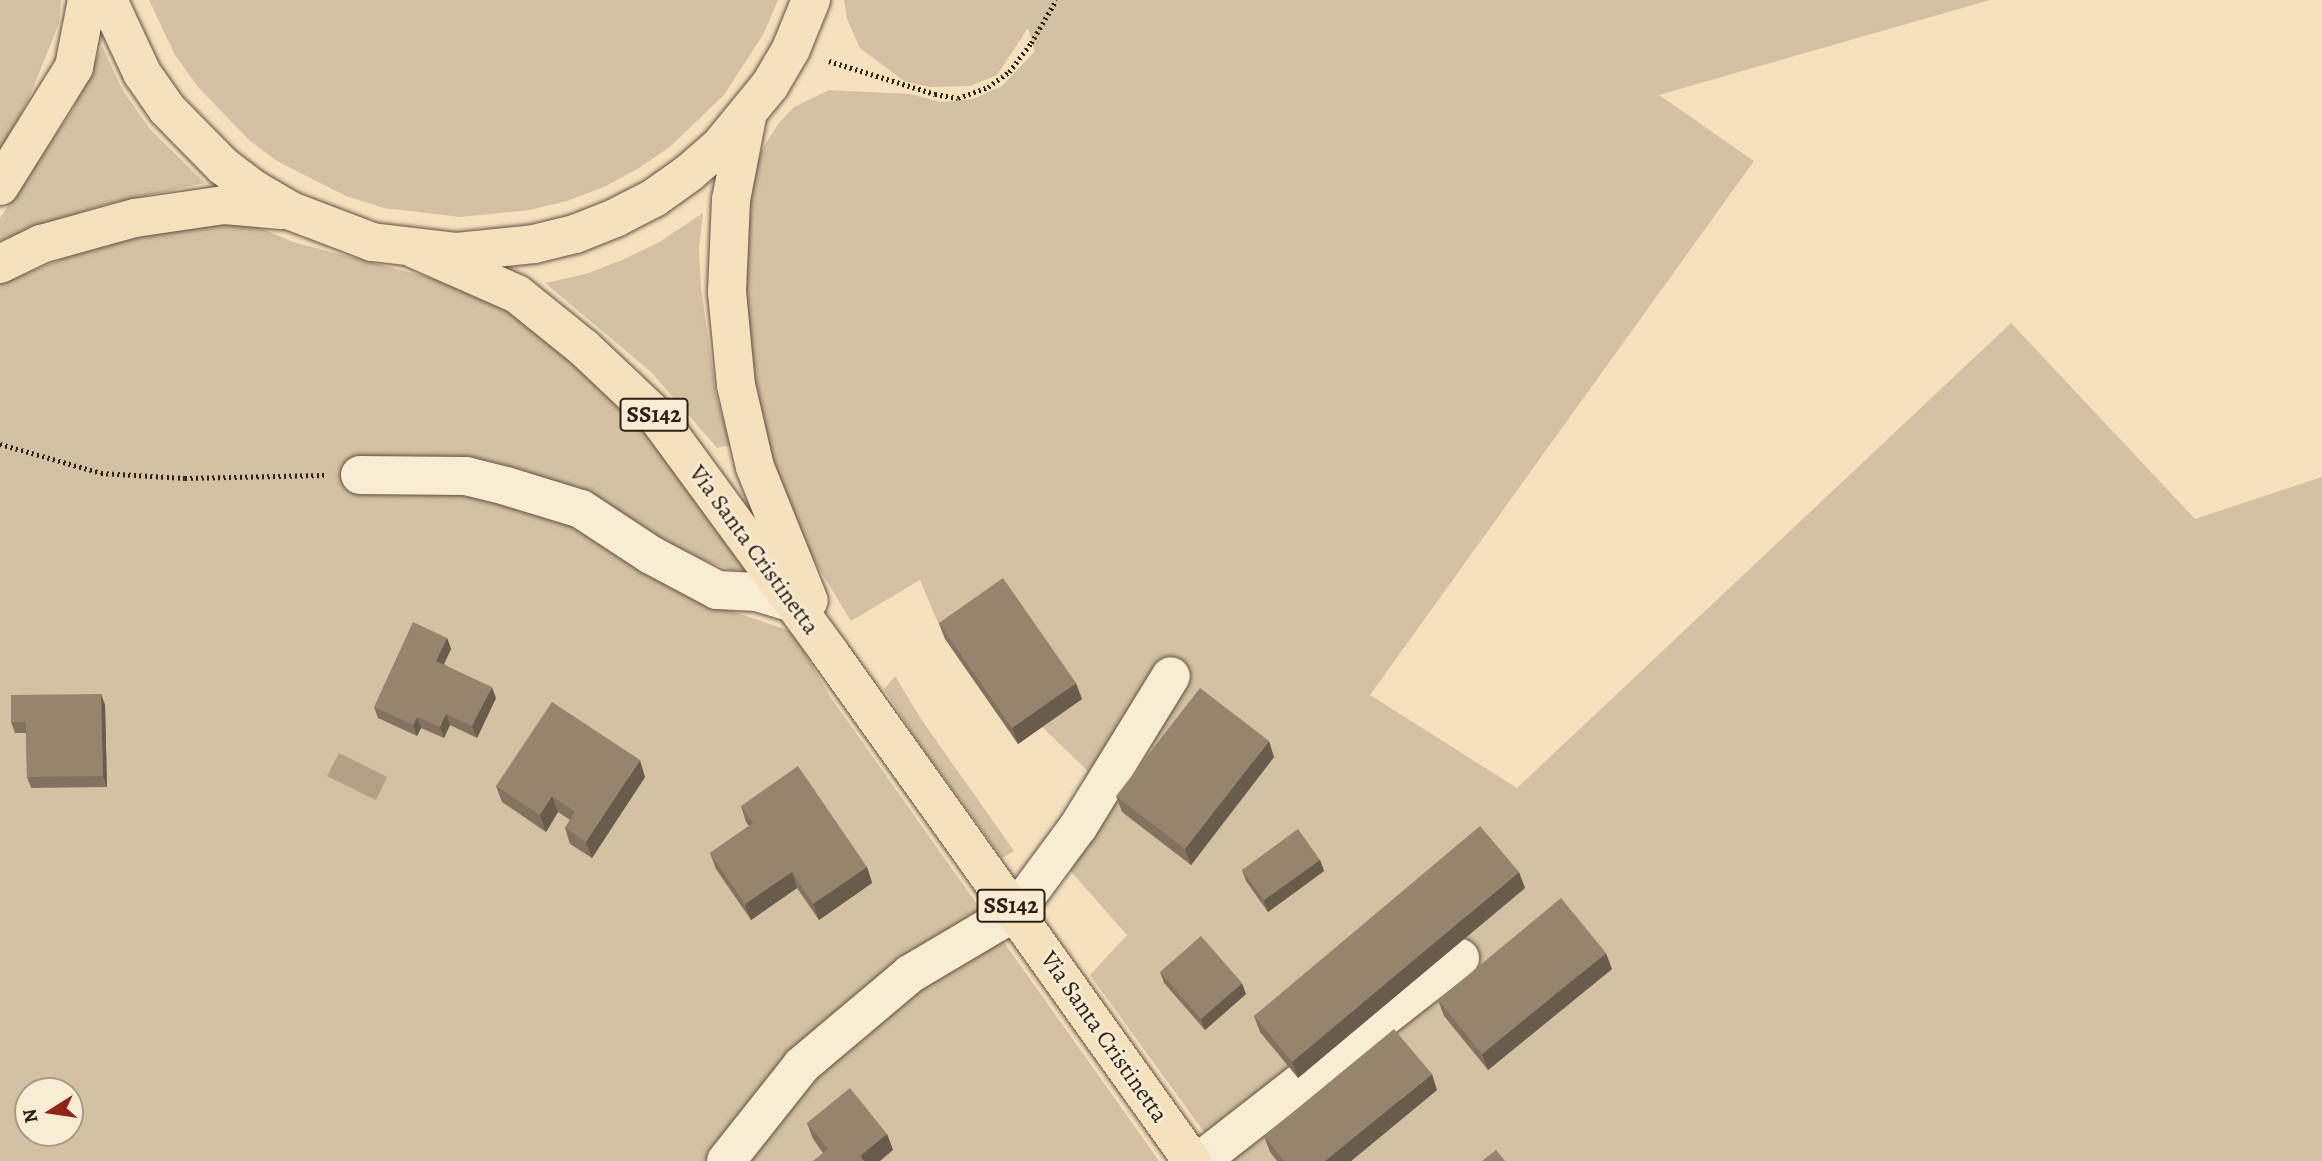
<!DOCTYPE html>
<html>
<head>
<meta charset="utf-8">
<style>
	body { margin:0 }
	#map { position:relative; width:2322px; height:1161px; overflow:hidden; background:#f6e1bf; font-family:Alegreya,serif }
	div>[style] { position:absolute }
	.green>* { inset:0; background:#d4c0a2 }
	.water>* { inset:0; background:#b39f86 }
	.path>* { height:4.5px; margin-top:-2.25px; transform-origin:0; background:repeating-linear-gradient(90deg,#302016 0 2px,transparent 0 5.5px) }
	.roads { filter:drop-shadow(0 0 2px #625040) drop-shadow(0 0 2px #625040) }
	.minor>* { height:38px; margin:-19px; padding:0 19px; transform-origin:19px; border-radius:19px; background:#f9ecd5 }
	.major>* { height:38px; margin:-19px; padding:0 19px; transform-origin:19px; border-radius:19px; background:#f6e1bf }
	.wall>* { inset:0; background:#82725f }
	.shaded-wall>* { inset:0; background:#6a5c4d }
	.building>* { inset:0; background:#97846e }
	span { translate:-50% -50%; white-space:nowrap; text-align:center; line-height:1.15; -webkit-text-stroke:5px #f9ecd5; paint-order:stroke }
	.shield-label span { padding:2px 5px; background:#f9ecd5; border:2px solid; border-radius:5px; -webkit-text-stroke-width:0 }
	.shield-label { font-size:23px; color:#302016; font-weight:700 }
	.street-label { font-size:24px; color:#302016 }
	.north { position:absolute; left:14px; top:1077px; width:70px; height:70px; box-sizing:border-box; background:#f9ecd5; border:2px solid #a99a89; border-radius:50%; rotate:258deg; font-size:19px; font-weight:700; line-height:28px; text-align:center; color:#302016 }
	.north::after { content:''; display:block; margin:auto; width:24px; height:32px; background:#8f2418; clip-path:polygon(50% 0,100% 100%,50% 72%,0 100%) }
</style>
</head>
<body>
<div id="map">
	<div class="green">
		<i style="clip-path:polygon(0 0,61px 0,59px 23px,29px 98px,0 155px)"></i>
		<i style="clip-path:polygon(149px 0,778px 0,764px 33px,724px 95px,671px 146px,639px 168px,604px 187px,567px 201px,530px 210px,460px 217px,384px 208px,346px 196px,277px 161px,249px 140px,198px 87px,175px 55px)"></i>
		<i style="clip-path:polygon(844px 0,1990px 0,1659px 95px,1754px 161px,1370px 695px,1517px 788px,2011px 323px,2195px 519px,2322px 477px,2322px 1161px,1225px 1161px,1090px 975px,1127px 935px,1051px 849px,1088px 771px,1042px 727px,1018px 744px,945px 639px,920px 580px,851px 621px,812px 557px,772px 463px,755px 395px,739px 228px,760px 153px,778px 124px,794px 107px,829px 90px,910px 94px,941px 102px,973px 99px,1002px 86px,1035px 51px,1028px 28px,997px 75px,970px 86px,929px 87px,904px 81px,860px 48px,847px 19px)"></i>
		<i style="clip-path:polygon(102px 46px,122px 89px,149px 128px,205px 183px,103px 205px,0 241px,0 218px,73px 109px)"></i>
		<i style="clip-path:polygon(703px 213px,699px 249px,701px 288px,716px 394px,730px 445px,717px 448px,651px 372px,545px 283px,586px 274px,622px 260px,658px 243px)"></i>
		<i style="clip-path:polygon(evenodd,224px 219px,263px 229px,293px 242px,443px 281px,478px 287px,591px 374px,670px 461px,751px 569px,731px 570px,701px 559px,611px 513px,567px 525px,592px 526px,708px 603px,793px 632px,831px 698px,1159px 1161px,0 1161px,0 284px,97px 245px,224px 219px,28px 1091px,70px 1091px,70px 1133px,28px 1133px,28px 1091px)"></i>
		<i style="clip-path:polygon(895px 676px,921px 719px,1014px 851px,1002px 858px,915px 737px,884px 689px)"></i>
	</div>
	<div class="water">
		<i style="clip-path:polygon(339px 753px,387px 777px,376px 800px,327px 776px)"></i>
	</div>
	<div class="path">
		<i style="left:829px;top:61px;width:111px;rotate:17.3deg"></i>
		<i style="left:935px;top:94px;width:23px;rotate:10deg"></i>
		<i style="left:958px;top:98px;width:32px;rotate:-20deg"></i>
		<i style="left:988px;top:87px;width:26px;rotate:-36deg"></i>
		<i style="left:1009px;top:72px;width:36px;rotate:-53deg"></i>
		<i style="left:1031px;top:43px;width:50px;rotate:-59.8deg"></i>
		<i style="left:0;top:444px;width:105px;rotate:16deg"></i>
		<i style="left:101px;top:473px;width:84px;rotate:3.4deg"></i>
		<i style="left:185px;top:478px;width:139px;rotate:-1.2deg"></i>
	</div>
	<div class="roads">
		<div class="minor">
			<i style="left:360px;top:475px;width:106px;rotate:0.5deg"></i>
			<i style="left:466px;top:476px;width:41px;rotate:14deg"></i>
			<i style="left:506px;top:486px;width:78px;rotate:17deg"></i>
			<i style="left:581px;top:509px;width:84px;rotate:33.3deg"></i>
			<i style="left:651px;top:555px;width:75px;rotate:27.9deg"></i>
			<i style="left:717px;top:590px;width:40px;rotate:2.9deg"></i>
			<i style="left:757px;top:592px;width:38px;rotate:17deg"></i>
			<i style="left:726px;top:1161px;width:122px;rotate:-51.6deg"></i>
			<i style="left:802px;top:1065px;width:141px;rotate:-40.1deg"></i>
			<i style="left:910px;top:974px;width:122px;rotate:-30.6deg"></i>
			<i style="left:1015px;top:912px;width:106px;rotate:-53.5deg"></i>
			<i style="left:1078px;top:827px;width:177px;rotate:-58.4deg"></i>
			<i style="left:1200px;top:1161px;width:330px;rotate:-38deg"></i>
		</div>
		<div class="major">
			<i style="left:108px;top:0;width:81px;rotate:65deg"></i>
			<i style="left:142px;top:73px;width:44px;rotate:55.2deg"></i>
			<i style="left:167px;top:109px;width:80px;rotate:45.5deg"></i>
			<i style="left:223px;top:166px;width:40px;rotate:37deg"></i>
			<i style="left:255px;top:190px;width:42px;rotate:30.3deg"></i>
			<i style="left:291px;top:211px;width:87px;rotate:20.9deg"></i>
			<i style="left:372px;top:242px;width:86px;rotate:6.7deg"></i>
			<i style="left:457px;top:252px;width:77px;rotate:-5.9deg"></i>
			<i style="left:534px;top:244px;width:42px;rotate:-13.7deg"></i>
			<i style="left:575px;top:234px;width:43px;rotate:-21.8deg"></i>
			<i style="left:615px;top:218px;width:44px;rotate:-27.1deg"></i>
			<i style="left:654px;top:198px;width:43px;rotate:-35.5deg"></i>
			<i style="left:689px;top:173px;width:41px;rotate:-41.1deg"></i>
			<i style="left:720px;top:146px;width:79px;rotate:-50.7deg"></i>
			<i style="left:770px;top:85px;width:42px;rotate:-59.7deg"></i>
			<i style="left:791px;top:49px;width:53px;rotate:-67.8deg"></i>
			<i style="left:747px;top:117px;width:85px;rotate:100.9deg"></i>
			<i style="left:731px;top:200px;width:92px;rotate:92.5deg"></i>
			<i style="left:727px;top:292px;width:93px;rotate:84.5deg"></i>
			<i style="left:736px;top:385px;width:84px;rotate:77deg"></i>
			<i style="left:755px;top:467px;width:144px;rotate:68.1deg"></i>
			<i style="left:0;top:186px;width:140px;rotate:-58.1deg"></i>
			<i style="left:74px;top:67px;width:68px;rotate:-79deg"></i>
			<i style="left:415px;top:249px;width:111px;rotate:23.8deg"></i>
			<i style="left:517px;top:294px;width:86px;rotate:38.9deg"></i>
			<i style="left:584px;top:348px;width:102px;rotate:43.4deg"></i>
			<i style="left:658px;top:418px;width:290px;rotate:53.8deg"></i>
			<i style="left:829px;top:652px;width:625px;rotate:54.5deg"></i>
			<i style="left:0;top:264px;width:46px;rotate:-26deg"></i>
			<i style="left:41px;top:244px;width:98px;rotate:-15.5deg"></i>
			<i style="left:135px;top:218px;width:90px;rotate:-8.3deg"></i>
			<i style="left:224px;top:205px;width:58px;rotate:4.9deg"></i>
		</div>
	</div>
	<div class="wall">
		<i style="clip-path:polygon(939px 623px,1082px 699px,1018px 744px,945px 639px)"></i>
		<i style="clip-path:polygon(447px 638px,451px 649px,444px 664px,496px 698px,477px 738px,450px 725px,444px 738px,421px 728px,417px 736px,378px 718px,374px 707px)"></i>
		<i style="clip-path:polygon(101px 694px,105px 705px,107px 787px,31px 788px,27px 777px,26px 733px,15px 733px,11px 722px)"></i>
		<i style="clip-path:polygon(1274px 757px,1191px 865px,1122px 812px,1116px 796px)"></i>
		<i style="clip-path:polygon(645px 777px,592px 858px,570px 844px,565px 828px,570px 820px,558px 812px,546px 832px,502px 802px,496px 786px)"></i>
		<i style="clip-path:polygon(741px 806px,867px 867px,872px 883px,819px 920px,797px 888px,751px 920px,716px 869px,710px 853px,749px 826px,746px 822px)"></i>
		<i style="clip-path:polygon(1320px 860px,1324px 871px,1268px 912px,1246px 881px,1242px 870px)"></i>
		<i style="clip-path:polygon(1525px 888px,1298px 1078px,1260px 1032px,1254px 1016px)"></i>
		<i style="clip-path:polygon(1612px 969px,1488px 1070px,1444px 1016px,1438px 1000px)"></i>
		<i style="clip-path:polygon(1160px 972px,1246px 994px,1205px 1030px,1164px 983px)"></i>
		<i style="clip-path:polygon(1437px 1090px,1351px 1161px,1277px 1161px,1270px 1152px,1264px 1136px)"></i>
		<i style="clip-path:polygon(807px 1123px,887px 1134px,893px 1150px,823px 1153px,813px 1139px)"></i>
	</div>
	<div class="shaded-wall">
		<i style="clip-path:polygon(447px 638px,451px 649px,440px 672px,436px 661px)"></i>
		<i style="clip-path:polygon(1076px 683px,1082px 699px,1018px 744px,1012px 728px)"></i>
		<i style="clip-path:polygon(492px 687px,496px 698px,477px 738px,472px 726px)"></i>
		<i style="clip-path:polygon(101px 694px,105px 705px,107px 787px,103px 776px)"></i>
		<i style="clip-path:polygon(446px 714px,450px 725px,444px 738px,440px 727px)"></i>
		<i style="clip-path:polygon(417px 717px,421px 728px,417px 736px,413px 725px)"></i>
		<i style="clip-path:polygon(1269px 741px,1274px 757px,1191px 865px,1185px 849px)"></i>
		<i style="clip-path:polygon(640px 760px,645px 777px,592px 858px,586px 842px)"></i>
		<i style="clip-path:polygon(552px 796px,558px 812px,546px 832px,540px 815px)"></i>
		<i style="clip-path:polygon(1320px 860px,1324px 871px,1268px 912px,1264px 900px)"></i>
		<i style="clip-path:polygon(867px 867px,872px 883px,819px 920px,813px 904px)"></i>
		<i style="clip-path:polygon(792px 872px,797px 888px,751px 920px,745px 904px)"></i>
		<i style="clip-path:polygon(1519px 872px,1525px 888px,1298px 1078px,1292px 1062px)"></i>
		<i style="clip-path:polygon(1606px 953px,1612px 969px,1488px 1070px,1482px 1054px)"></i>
		<i style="clip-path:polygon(1242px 983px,1246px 994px,1205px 1030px,1201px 1019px)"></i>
		<i style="clip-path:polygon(1432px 1074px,1437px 1090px,1351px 1161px,1325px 1161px)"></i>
		<i style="clip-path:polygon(887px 1134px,893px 1150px,880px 1161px,862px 1161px,860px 1156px)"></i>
	</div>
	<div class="building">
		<i style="clip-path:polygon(1003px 578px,1076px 683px,1012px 728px,939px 623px)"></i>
		<i style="clip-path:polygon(413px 622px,447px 638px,436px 661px,492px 687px,472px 726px,446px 714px,440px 727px,417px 717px,413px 725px,374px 707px)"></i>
		<i style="clip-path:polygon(1200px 688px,1269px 741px,1185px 849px,1116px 796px)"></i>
		<i style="clip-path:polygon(101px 694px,103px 776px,27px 777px,26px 722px,11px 722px,11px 695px)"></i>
		<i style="clip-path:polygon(552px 702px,640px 760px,586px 842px,565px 828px,575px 812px,552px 796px,540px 815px,496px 786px)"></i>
		<i style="clip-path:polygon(798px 766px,867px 867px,813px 904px,792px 872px,745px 904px,710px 853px,753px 823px,741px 806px)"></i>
		<i style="clip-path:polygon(1480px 826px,1519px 872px,1292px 1062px,1254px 1016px)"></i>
		<i style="clip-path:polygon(1298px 829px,1320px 860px,1264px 900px,1242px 870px)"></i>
		<i style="clip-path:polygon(1561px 898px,1606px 953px,1482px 1054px,1438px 1000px)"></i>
		<i style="clip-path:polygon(1201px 936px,1242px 983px,1201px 1019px,1160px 972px)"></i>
		<i style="clip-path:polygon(1394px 1029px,1432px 1074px,1325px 1161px,1284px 1161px,1264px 1136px)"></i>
		<i style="clip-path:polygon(850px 1088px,887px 1134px,860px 1156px,864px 1161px,813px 1161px,828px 1149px,807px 1123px)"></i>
		<i style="clip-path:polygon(1496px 1150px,1505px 1161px,1482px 1161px)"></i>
	</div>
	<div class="shield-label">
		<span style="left:654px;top:415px">SS142</span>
		<span style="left:1011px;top:906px">SS142</span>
	</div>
	<div class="street-label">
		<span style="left:754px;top:550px;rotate:54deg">Via Santa Cristinetta</span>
		<span style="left:1104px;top:1037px;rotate:55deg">Via Santa Cristinetta</span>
	</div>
	<div class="north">N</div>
</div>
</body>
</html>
